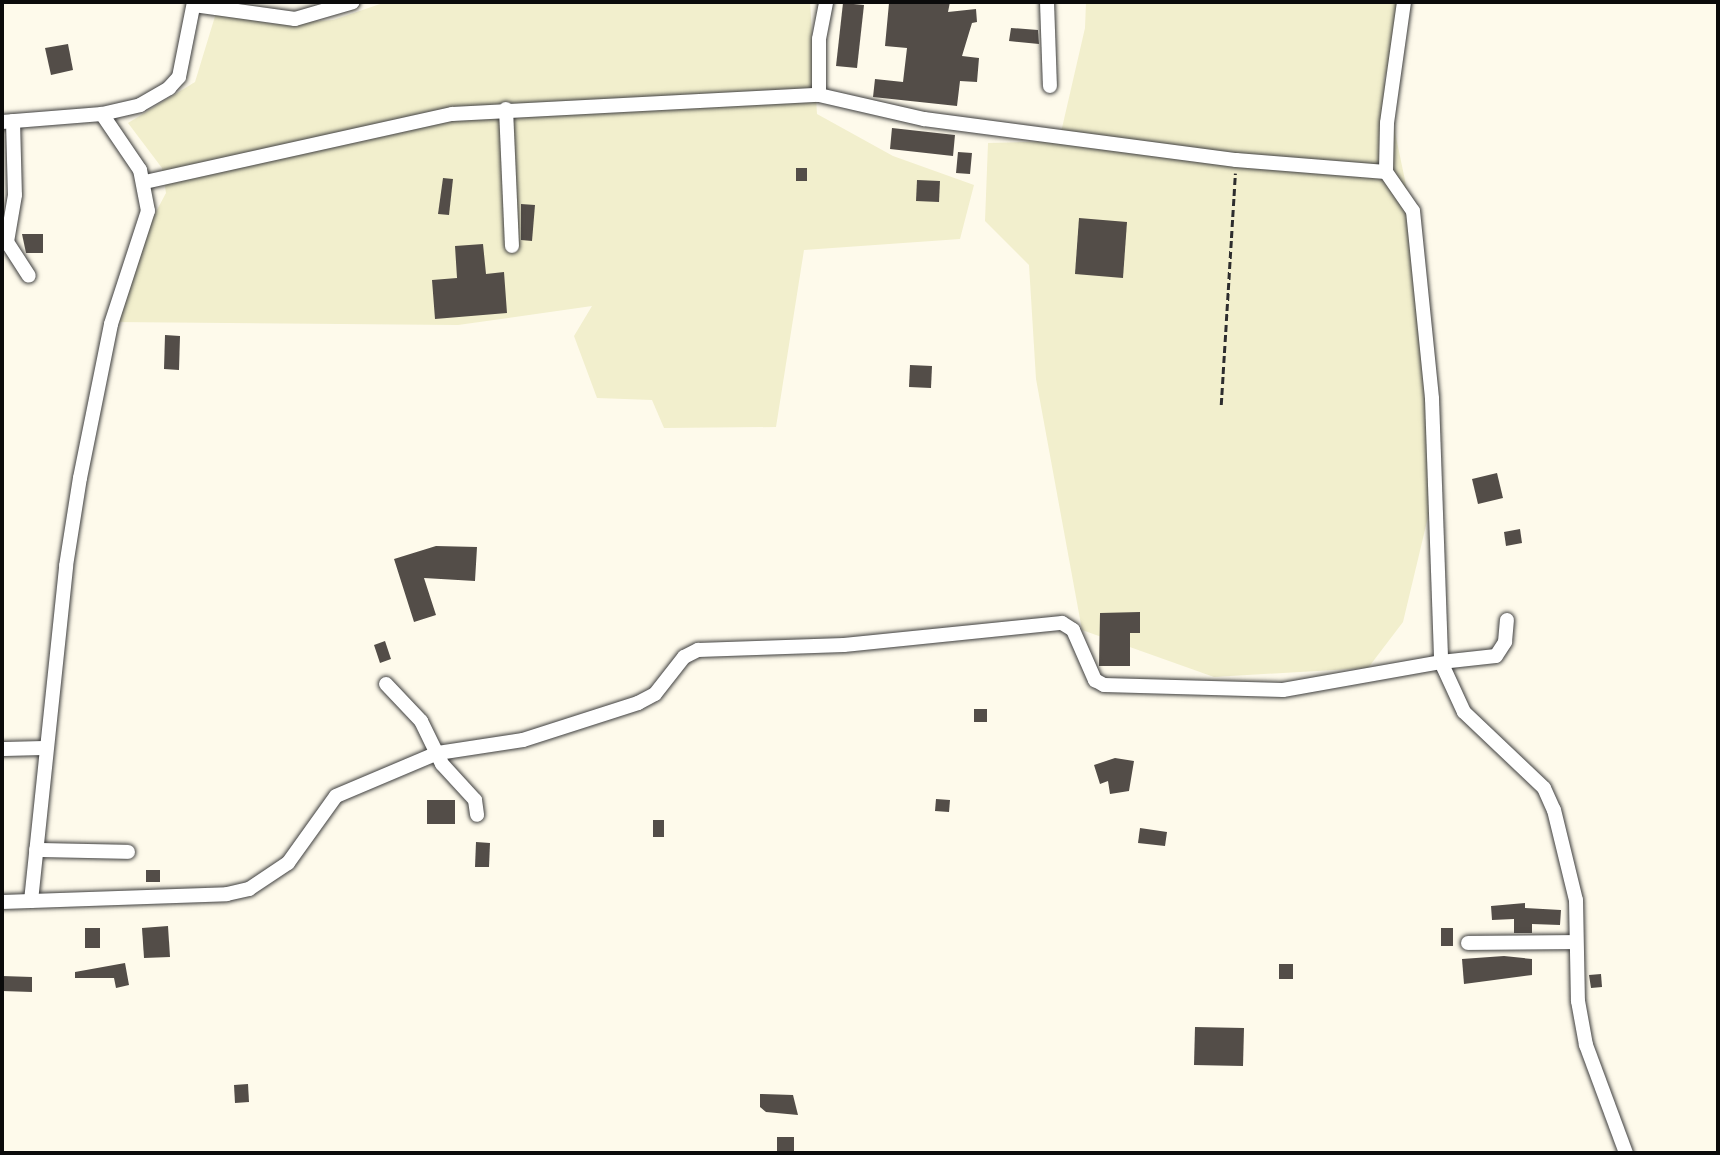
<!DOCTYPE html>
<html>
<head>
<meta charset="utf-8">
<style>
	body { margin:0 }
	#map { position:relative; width:1720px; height:1155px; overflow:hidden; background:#fefaeb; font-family:Bitter,serif }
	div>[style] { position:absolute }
	.farmland>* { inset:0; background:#f2efcd }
	.building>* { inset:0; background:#534d48 }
	.path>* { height:2.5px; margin-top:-1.25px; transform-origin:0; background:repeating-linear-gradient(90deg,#2d2d2d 0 7px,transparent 0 10.5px) }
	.roads { filter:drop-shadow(0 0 2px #3e3e3e) drop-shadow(0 0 2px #3e3e3e) }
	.minor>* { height:14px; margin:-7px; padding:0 7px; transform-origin:7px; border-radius:7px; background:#fff }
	span { translate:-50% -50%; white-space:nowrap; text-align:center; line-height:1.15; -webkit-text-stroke:7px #fff; paint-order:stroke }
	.frame { position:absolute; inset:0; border:4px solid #0b0b0b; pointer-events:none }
</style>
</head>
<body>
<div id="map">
	<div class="farmland">
		<i style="clip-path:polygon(386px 2px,810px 2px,817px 114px,893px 156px,974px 185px,960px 239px,804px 250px,776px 427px,664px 428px,652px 400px,597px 398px,574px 336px,592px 306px,458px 325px,114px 322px,126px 268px,166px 193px,162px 168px,128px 123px,195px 82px,216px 13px,273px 24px,333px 20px)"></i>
		<i style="clip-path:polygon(1086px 2px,1407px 2px,1384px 79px,1413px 219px,1432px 390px,1429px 513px,1403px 622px,1368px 668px,1214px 677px,1082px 630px,1036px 379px,1029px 265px,985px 221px,988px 143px,1059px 141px,1085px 28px)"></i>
	</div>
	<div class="building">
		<i style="clip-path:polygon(911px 2px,950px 2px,948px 12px,976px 9px,977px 22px,972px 23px,962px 56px,979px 58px,977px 82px,960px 81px,957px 106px,873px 97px,875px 79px,903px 82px,907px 48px,885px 46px,889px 3px)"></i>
		<i style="clip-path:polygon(843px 3px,864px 5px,857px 68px,836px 66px)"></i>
		<i style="clip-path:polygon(1011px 28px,1038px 30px,1039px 44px,1009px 41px)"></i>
		<i style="clip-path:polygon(68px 44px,73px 70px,51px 75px,45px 48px)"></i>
		<i style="clip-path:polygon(892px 128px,955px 135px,953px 156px,890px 149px)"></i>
		<i style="clip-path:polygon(958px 152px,972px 153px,970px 174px,956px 173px)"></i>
		<i style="clip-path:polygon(796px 168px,807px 168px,807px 181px,796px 181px)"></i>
		<i style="clip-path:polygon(443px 178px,453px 179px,449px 215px,438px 214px)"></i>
		<i style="clip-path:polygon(917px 180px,940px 181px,939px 202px,916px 201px)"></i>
		<i style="clip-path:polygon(521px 204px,535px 205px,532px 241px,521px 240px)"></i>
		<i style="clip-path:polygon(1079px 218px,1127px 222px,1123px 278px,1075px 274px)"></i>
		<i style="clip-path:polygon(22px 234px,43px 234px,43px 253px,26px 253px)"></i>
		<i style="clip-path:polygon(483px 244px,486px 274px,504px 272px,507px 313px,435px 319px,432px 280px,457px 278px,455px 246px)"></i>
		<i style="clip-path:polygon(165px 335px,180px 336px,179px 370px,164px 369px)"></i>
		<i style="clip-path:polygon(910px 365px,932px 366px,931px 388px,909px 387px)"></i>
		<i style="clip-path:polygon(1497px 473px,1503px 498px,1478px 504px,1472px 479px)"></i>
		<i style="clip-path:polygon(1520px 529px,1522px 543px,1506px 546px,1504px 532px)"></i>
		<i style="clip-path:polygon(436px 546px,477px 547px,475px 581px,424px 578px,436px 615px,414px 622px,394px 559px)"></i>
		<i style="clip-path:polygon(1140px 612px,1140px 633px,1130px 633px,1130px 666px,1099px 666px,1100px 613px)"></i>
		<i style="clip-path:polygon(385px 641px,391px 659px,380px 663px,374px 645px)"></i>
		<i style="clip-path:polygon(974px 709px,987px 709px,987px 722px,974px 722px)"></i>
		<i style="clip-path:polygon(1115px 758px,1134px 761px,1129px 791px,1110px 794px,1108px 781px,1100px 784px,1094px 765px)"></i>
		<i style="clip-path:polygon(936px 799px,950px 800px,949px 812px,935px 811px)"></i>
		<i style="clip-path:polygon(427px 800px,455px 800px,455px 824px,427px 824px)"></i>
		<i style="clip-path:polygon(653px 820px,664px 820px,664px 837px,653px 837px)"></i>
		<i style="clip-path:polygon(1140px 828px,1167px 832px,1165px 846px,1138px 843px)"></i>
		<i style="clip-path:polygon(476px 842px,490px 843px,489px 867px,475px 867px)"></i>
		<i style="clip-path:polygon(146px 870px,160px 870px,160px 882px,146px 882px)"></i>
		<i style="clip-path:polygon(1525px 903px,1525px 908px,1561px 910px,1560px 925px,1532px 924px,1532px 933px,1514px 933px,1514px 919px,1492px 920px,1491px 906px)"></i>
		<i style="clip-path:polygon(168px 926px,170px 957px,144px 958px,142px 928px)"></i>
		<i style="clip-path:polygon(85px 928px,100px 928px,100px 948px,85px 948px)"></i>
		<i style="clip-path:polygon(1441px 928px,1453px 928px,1453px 946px,1441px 946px)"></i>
		<i style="clip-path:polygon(1504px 956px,1532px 959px,1532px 975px,1464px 984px,1462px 959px)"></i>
		<i style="clip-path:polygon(125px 963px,129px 985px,116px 988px,114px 978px,75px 978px,75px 972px)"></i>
		<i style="clip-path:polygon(1279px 964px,1293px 964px,1293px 979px,1279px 979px)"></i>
		<i style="clip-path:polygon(1601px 974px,1602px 987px,1591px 988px,1589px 975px)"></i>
		<i style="clip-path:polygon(2px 976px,32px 977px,32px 992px,2px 991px)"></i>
		<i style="clip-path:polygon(1195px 1027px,1244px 1028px,1243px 1066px,1194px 1065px)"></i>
		<i style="clip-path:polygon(248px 1084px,249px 1102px,235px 1103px,234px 1085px)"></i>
		<i style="clip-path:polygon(760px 1094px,793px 1095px,798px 1115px,766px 1112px,760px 1107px)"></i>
		<i style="clip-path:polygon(777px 1137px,794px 1137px,794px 1153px,777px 1153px)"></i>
	</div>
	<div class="path">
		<i style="left:1221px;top:405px;width:232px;rotate:-86.5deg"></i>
	</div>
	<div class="roads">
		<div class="minor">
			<i style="left:1047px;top:2px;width:84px;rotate:88deg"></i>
			<i style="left:1404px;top:2px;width:122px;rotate:98deg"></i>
			<i style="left:1387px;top:123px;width:49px;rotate:91.2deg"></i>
			<i style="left:1386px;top:172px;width:47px;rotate:55.3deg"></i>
			<i style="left:1413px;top:211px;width:189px;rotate:84.2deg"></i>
			<i style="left:1432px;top:399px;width:263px;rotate:88deg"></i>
			<i style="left:1441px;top:662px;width:55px;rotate:-6.2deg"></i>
			<i style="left:1496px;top:656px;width:17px;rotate:-57deg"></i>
			<i style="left:1505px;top:642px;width:22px;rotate:-85deg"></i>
			<i style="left:194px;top:5px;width:102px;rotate:7.9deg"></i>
			<i style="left:295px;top:19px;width:60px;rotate:-16.3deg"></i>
			<i style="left:819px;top:95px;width:56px;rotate:-90deg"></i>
			<i style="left:819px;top:39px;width:38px;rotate:-79deg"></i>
			<i style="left:506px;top:109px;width:137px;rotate:87.5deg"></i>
			<i style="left:13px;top:121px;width:74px;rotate:88.5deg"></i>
			<i style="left:15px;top:195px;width:48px;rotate:99.7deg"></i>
			<i style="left:7px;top:242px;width:40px;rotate:57.1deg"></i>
			<i style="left:2px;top:122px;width:100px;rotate:-4.6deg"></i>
			<i style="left:102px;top:114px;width:39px;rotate:-13deg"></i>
			<i style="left:140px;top:105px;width:34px;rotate:-30deg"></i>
			<i style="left:169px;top:88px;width:15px;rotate:-48deg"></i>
			<i style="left:179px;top:77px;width:76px;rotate:-78.7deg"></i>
			<i style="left:145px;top:182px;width:314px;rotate:-12.5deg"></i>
			<i style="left:452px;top:114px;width:367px;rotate:-3deg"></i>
			<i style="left:819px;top:95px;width:108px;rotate:12.9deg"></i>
			<i style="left:924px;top:119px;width:315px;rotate:7.5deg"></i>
			<i style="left:1236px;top:160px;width:150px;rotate:4.6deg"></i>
			<i style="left:386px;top:684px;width:51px;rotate:46.6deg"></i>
			<i style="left:421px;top:721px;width:48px;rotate:64deg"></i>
			<i style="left:442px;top:764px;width:49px;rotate:47.5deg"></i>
			<i style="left:475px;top:800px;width:15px;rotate:82deg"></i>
			<i style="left:2px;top:749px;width:44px;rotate:-1.3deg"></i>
			<i style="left:36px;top:850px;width:92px;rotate:1.2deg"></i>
			<i style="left:31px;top:901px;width:337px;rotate:-84deg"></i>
			<i style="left:66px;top:566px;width:89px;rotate:-81deg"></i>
			<i style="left:80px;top:478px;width:157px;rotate:-78.6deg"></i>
			<i style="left:111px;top:324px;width:119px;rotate:-71.9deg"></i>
			<i style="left:148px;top:211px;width:42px;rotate:-101deg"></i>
			<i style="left:140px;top:170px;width:68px;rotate:-124.2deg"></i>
			<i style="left:2px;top:902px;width:225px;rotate:-2deg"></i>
			<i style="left:227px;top:894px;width:23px;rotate:-13deg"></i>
			<i style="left:249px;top:889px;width:47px;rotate:-33.7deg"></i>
			<i style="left:288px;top:863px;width:82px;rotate:-54.4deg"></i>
			<i style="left:336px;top:796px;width:111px;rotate:-22.9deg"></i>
			<i style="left:438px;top:753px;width:86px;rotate:-8.7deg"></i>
			<i style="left:523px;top:740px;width:121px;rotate:-17.8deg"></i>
			<i style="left:638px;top:703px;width:19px;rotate:-28deg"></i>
			<i style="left:655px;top:694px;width:47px;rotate:-51.9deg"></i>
			<i style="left:684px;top:657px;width:16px;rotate:-27deg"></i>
			<i style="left:698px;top:650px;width:146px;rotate:-2deg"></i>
			<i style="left:844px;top:645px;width:219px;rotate:-5.8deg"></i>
			<i style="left:1062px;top:623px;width:13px;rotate:32deg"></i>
			<i style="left:1073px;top:630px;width:55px;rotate:66.3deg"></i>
			<i style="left:1095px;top:680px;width:10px;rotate:29deg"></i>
			<i style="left:1104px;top:685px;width:179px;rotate:1.6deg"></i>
			<i style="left:1283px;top:690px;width:160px;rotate:-10deg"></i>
			<i style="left:1441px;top:662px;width:55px;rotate:65.3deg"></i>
			<i style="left:1464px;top:712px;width:110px;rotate:43.5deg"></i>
			<i style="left:1544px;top:788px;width:24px;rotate:66deg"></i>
			<i style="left:1554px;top:810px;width:93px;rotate:76.3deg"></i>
			<i style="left:1576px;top:900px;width:101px;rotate:88.9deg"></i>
			<i style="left:1578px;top:1001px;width:45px;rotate:79.7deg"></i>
			<i style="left:1586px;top:1045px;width:115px;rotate:69.7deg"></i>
			<i style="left:1468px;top:943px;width:107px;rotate:-0.5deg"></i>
		</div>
	</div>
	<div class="frame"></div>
</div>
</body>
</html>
